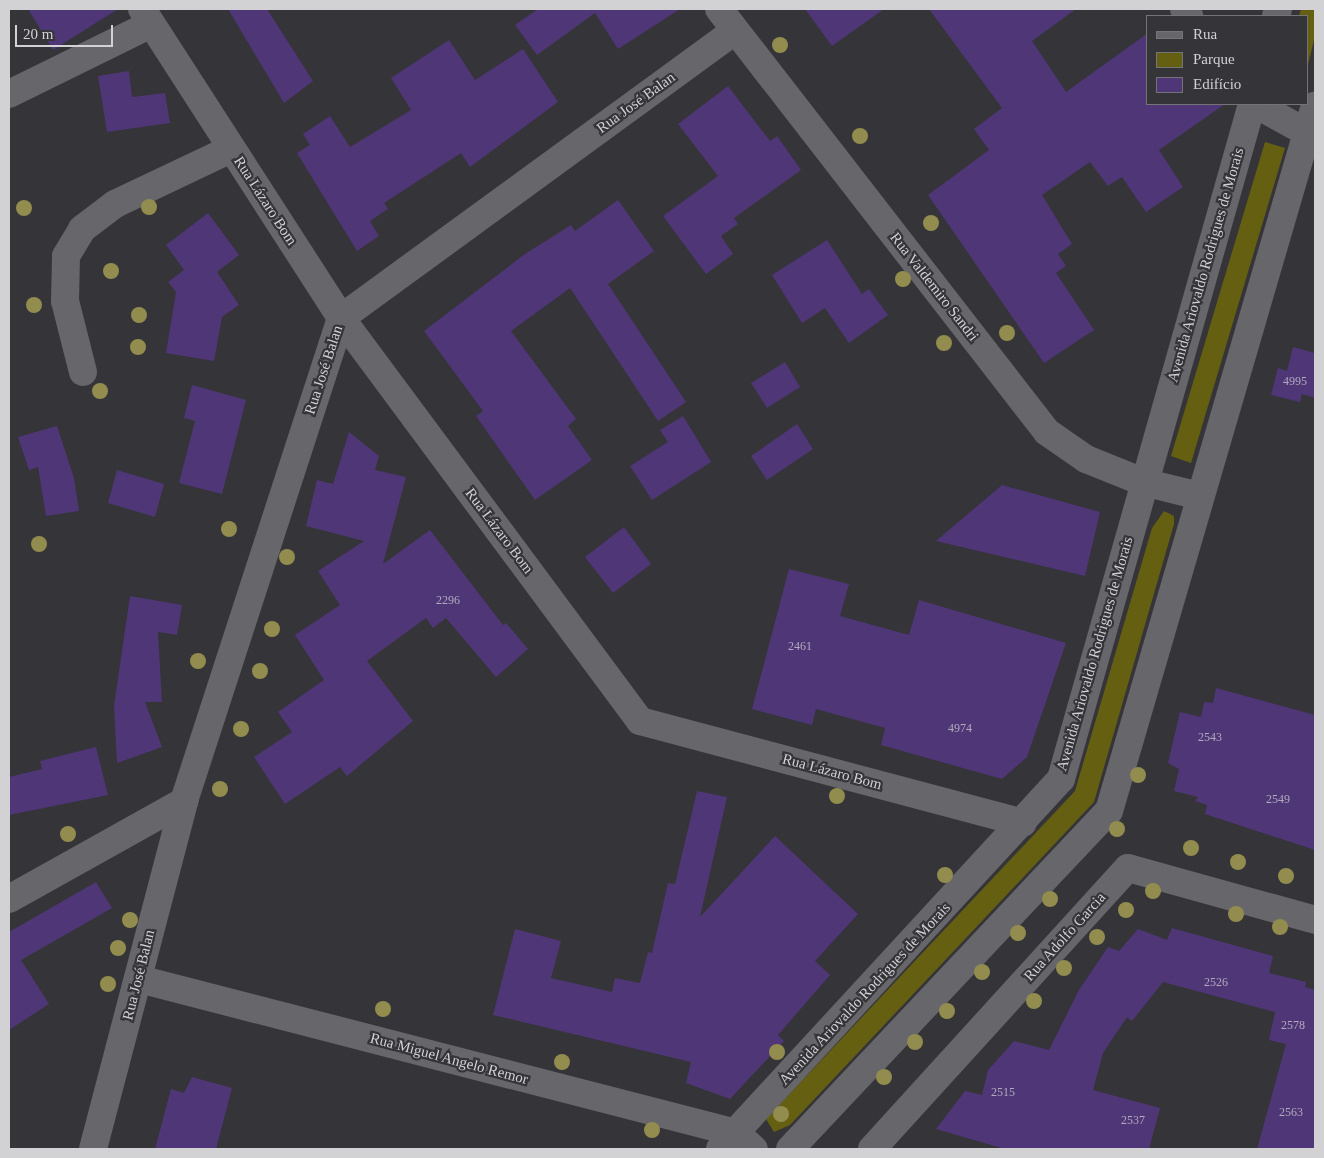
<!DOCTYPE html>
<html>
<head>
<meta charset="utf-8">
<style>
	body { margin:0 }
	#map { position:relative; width:1324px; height:1158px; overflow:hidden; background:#353438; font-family:"Times New Roman",serif }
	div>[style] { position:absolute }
	.green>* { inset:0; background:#656011 }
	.building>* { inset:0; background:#4f3677 }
	.minor>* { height:28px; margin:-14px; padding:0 14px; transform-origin:14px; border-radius:14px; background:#67666a }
	.trees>* { width:16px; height:16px; margin:-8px; border-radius:50%; background:#928d4f }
	span { translate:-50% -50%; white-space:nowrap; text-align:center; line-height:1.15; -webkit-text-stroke:4.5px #353438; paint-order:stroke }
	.number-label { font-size:12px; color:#b1aabd }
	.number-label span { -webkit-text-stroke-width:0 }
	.street-label { font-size:15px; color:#d2d1d4 }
	.frame { position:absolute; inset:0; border:10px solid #d2d1d4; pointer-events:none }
	.legend { position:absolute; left:1146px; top:15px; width:162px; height:90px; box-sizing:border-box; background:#353438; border:1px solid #747376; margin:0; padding:6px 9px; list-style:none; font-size:15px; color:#d2d1d4 }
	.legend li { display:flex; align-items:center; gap:10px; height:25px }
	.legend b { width:25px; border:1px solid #747376 }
	.scale { position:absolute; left:15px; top:25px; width:98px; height:22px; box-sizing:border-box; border:2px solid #d2d1d4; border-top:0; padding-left:6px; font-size:15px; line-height:18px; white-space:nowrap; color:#d2d1d4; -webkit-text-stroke:4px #353438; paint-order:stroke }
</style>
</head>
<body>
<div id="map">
	<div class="green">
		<i style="clip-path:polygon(1301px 9px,1315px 9px,1315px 36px,1308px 64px,1308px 16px,1299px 16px)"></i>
		<i style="clip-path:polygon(1265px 142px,1285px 148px,1191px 463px,1171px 456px)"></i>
		<i style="clip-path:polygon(1164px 511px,1174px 516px,1174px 524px,1094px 802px,790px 1125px,774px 1132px,766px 1119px,1075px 791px,1152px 528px)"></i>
	</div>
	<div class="building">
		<i style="clip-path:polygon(28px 9px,118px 9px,53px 50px)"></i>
		<i style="clip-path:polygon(228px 9px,267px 9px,313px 81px,284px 103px)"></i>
		<i style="clip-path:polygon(538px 9px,680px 9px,618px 49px,595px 13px,537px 55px,515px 25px)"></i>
		<i style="clip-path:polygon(805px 9px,884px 9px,832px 46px)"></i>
		<i style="clip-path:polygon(929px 9px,1076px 9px,1032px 41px,1066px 92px,1148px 33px,1148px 104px,1225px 104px,1159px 150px,1183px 187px,1146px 212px,1122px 177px,1108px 186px,1090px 162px,1042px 195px,1072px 244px,1058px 254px,1066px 266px,1056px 273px,1094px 330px,1044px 363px,928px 195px,989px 150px,974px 129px,1002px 108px)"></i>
		<i style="clip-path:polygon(449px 40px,475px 80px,523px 49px,558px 102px,470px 167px,461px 153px,384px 203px,388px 209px,370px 221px,379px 236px,357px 251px,297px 153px,310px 145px,303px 134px,330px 116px,350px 147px,411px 110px,391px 78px)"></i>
		<i style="clip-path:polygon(129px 71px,132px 97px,165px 93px,170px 123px,107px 132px,98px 76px)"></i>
		<i style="clip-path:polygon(728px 86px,770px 141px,777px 136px,801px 170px,734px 218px,738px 224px,721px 236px,733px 254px,706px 274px,663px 216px,718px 176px,678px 124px)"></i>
		<i style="clip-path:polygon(618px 200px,654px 251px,608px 284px,686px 402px,658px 421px,570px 288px,511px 331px,576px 419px,568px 426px,592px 460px,535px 500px,476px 416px,483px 411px,424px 331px,525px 254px,571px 225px,575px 231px)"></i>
		<i style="clip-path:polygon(208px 213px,239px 255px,217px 272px,239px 305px,222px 317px,214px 361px,166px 353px,176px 292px,168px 282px,184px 270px,166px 245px)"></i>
		<i style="clip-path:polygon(827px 240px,862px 294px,869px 289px,888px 315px,849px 343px,825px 308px,802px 323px,772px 275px)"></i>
		<i style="clip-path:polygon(1293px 347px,1315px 353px,1315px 398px,1302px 394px,1300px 402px,1271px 395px,1278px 368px,1287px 371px)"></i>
		<i style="clip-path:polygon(785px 362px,800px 387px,767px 408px,751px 383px)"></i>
		<i style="clip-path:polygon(192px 385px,246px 400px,222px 494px,179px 483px,195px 421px,184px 418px)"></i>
		<i style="clip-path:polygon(683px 416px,711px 462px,652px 500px,630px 466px,668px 442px,660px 430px)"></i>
		<i style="clip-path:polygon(797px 424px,813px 449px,767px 480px,751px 456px)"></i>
		<i style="clip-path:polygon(57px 426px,74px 478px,79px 511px,46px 516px,38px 467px,29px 470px,18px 437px)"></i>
		<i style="clip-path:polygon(349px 432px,379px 456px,375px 470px,406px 477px,383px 564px,430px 530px,503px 625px,506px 623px,528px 649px,496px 677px,446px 618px,433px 628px,426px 618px,367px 661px,413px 721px,347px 776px,340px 767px,285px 804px,254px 757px,292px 732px,278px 712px,324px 680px,295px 635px,340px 605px,318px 571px,364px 541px,306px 526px,317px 480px,333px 484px)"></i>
		<i style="clip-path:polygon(117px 470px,164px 484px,155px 517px,108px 503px)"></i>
		<i style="clip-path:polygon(1002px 485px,1100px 512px,1085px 576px,936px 541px)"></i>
		<i style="clip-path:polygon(624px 527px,651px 564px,613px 593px,585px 557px)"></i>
		<i style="clip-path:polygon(789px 569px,849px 584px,840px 616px,909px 635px,919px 600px,1066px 643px,1027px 757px,1002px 779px,881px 745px,885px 728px,816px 709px,812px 725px,752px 709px)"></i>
		<i style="clip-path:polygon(130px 596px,182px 605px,177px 635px,158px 632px,162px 702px,145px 702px,162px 747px,117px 763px,114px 706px)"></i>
		<i style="clip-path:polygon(1216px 688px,1315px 715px,1315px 850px,1205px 814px,1207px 805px,1195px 801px,1198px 797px,1174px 791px,1179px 769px,1168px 763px,1180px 712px,1201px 717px,1204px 702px,1213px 703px)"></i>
		<i style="clip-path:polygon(96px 747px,108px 795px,9px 815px,9px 777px,42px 769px,40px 761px)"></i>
		<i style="clip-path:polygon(697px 791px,727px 797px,700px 917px,775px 836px,858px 914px,815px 961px,830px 975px,778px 1035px,784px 1041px,730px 1099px,686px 1083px,691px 1062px,493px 1015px,515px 929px,561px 941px,551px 978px,612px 992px,615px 978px,640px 983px,648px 952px,652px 953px,668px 883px,675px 884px)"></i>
		<i style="clip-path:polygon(96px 882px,112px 908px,21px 960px,49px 1004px,9px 1030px,9px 932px)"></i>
		<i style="clip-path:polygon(1172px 928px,1273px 956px,1269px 973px,1306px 982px,1305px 987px,1315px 990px,1315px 1149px,1257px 1149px,1286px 1044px,1269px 1040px,1275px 1012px,1163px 982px,1132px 1021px,1127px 1017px,1103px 1053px,1093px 1090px,1160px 1108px,1149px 1149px,1005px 1149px,936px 1129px,965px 1091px,982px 1095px,988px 1070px,1014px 1041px,1049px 1050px,1079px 990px,1108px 947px,1119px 951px,1138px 929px,1167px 940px)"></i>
		<i style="clip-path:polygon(192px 1077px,232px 1088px,216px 1149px,155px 1149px,171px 1089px,184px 1093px)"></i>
	</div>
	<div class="minor">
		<i style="left:142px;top:9px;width:368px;rotate:57.2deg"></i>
		<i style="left:341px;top:318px;width:502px;rotate:53.43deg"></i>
		<i style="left:640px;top:721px;width:396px;rotate:14.9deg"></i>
		<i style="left:719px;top:9px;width:535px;rotate:52.21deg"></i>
		<i style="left:1047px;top:432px;width:47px;rotate:34.7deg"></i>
		<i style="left:1086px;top:459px;width:61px;rotate:22deg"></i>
		<i style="left:1143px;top:482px;width:59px;rotate:13.8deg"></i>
		<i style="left:1184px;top:9px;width:9px;rotate:54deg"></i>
		<i style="left:1276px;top:16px;width:7px;rotate:-74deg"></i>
		<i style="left:9px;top:94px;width:158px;rotate:-26.2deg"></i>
		<i style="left:1255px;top:104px;width:68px;rotate:28.8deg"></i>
		<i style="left:83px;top:372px;width:73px;rotate:-104.2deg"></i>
		<i style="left:65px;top:301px;width:45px;rotate:-88.7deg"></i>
		<i style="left:66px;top:256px;width:31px;rotate:-59deg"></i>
		<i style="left:82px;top:229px;width:41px;rotate:-37.1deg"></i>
		<i style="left:115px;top:204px;width:128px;rotate:-25.4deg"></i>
		<i style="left:9px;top:899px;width:201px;rotate:-29.2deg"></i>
		<i style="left:139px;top:979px;width:617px;rotate:14.46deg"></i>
		<i style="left:736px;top:1133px;width:24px;rotate:42deg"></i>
		<i style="left:93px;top:1149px;width:360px;rotate:-75.3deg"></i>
		<i style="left:184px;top:801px;width:508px;rotate:-71.99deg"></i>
		<i style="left:341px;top:318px;width:487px;rotate:-36.1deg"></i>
		<i style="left:720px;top:1149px;width:503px;rotate:-47.34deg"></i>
		<i style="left:1061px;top:779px;width:702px;rotate:-74.2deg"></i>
		<i style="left:790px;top:1149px;width:465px;rotate:-46.7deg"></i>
		<i style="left:1109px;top:811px;width:735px;rotate:-73.73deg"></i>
		<i style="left:872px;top:1149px;width:380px;rotate:-47.7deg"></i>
		<i style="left:1128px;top:868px;width:194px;rotate:15.5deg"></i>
	</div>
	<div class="trees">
		<i style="left:780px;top:45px"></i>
		<i style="left:860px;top:136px"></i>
		<i style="left:149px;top:207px"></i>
		<i style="left:24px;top:208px"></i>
		<i style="left:931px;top:223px"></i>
		<i style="left:111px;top:271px"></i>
		<i style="left:903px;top:279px"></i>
		<i style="left:34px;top:305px"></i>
		<i style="left:139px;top:315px"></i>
		<i style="left:1007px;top:333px"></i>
		<i style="left:944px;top:343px"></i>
		<i style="left:138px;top:347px"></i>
		<i style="left:100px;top:391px"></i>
		<i style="left:229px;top:529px"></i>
		<i style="left:39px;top:544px"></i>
		<i style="left:287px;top:557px"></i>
		<i style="left:272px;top:629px"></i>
		<i style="left:198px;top:661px"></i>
		<i style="left:260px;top:671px"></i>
		<i style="left:241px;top:729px"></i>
		<i style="left:1138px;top:775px"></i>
		<i style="left:220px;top:789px"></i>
		<i style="left:837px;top:796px"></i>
		<i style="left:1117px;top:829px"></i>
		<i style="left:68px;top:834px"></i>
		<i style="left:1191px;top:848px"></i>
		<i style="left:1238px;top:862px"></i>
		<i style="left:945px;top:875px"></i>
		<i style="left:1286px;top:876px"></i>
		<i style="left:1153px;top:891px"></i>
		<i style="left:1050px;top:899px"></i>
		<i style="left:1126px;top:910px"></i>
		<i style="left:1236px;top:914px"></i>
		<i style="left:130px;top:920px"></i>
		<i style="left:1280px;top:927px"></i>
		<i style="left:1018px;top:933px"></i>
		<i style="left:1097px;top:937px"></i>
		<i style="left:118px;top:948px"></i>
		<i style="left:1064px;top:968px"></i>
		<i style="left:982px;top:972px"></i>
		<i style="left:108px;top:984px"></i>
		<i style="left:1034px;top:1001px"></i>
		<i style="left:383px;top:1009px"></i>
		<i style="left:947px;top:1011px"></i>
		<i style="left:915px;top:1042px"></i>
		<i style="left:777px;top:1052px"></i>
		<i style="left:562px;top:1062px"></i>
		<i style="left:884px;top:1077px"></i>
		<i style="left:781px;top:1114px"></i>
		<i style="left:652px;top:1130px"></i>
	</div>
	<div class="number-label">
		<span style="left:1295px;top:382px">4995</span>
		<span style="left:448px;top:601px">2296</span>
		<span style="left:800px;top:647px">2461</span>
		<span style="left:960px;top:729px">4974</span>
		<span style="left:1210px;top:738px">2543</span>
		<span style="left:1278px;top:800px">2549</span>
		<span style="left:1216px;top:983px">2526</span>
		<span style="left:1293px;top:1026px">2578</span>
		<span style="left:1003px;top:1093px">2515</span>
		<span style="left:1291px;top:1113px">2563</span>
		<span style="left:1133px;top:1121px">2537</span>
	</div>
	<div class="street-label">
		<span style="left:636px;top:103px;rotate:-36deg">Rua José Balan</span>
		<span style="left:265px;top:201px;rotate:57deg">Rua Lázaro Bom</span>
		<span style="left:1206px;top:265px;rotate:-74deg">Avenida Ariovaldo Rodrigues de Morais</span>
		<span style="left:934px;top:287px;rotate:52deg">Rua Valdemiro Sandri</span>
		<span style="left:324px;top:370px;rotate:-72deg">Rua José Balan</span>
		<span style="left:499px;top:531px;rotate:53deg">Rua Lázaro Bom</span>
		<span style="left:1095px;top:654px;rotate:-74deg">Avenida Ariovaldo Rodrigues de Morais</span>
		<span style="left:832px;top:772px;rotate:15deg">Rua Lázaro Bom</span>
		<span style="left:1065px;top:937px;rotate:-48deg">Rua Adolfo Garcia</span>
		<span style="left:139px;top:975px;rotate:-76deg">Rua José Balan</span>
		<span style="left:865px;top:994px;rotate:-47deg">Avenida Ariovaldo Rodrigues de Morais</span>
		<span style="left:449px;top:1059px;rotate:15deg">Rua Miguel Angelo Remor</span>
	</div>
	<div class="frame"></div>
	<ul class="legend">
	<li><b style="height:6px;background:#67666a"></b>Rua</li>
	<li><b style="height:14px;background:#656011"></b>Parque</li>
	<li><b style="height:14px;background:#4f3677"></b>Edifício</li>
	</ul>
	<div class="scale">20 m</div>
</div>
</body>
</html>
